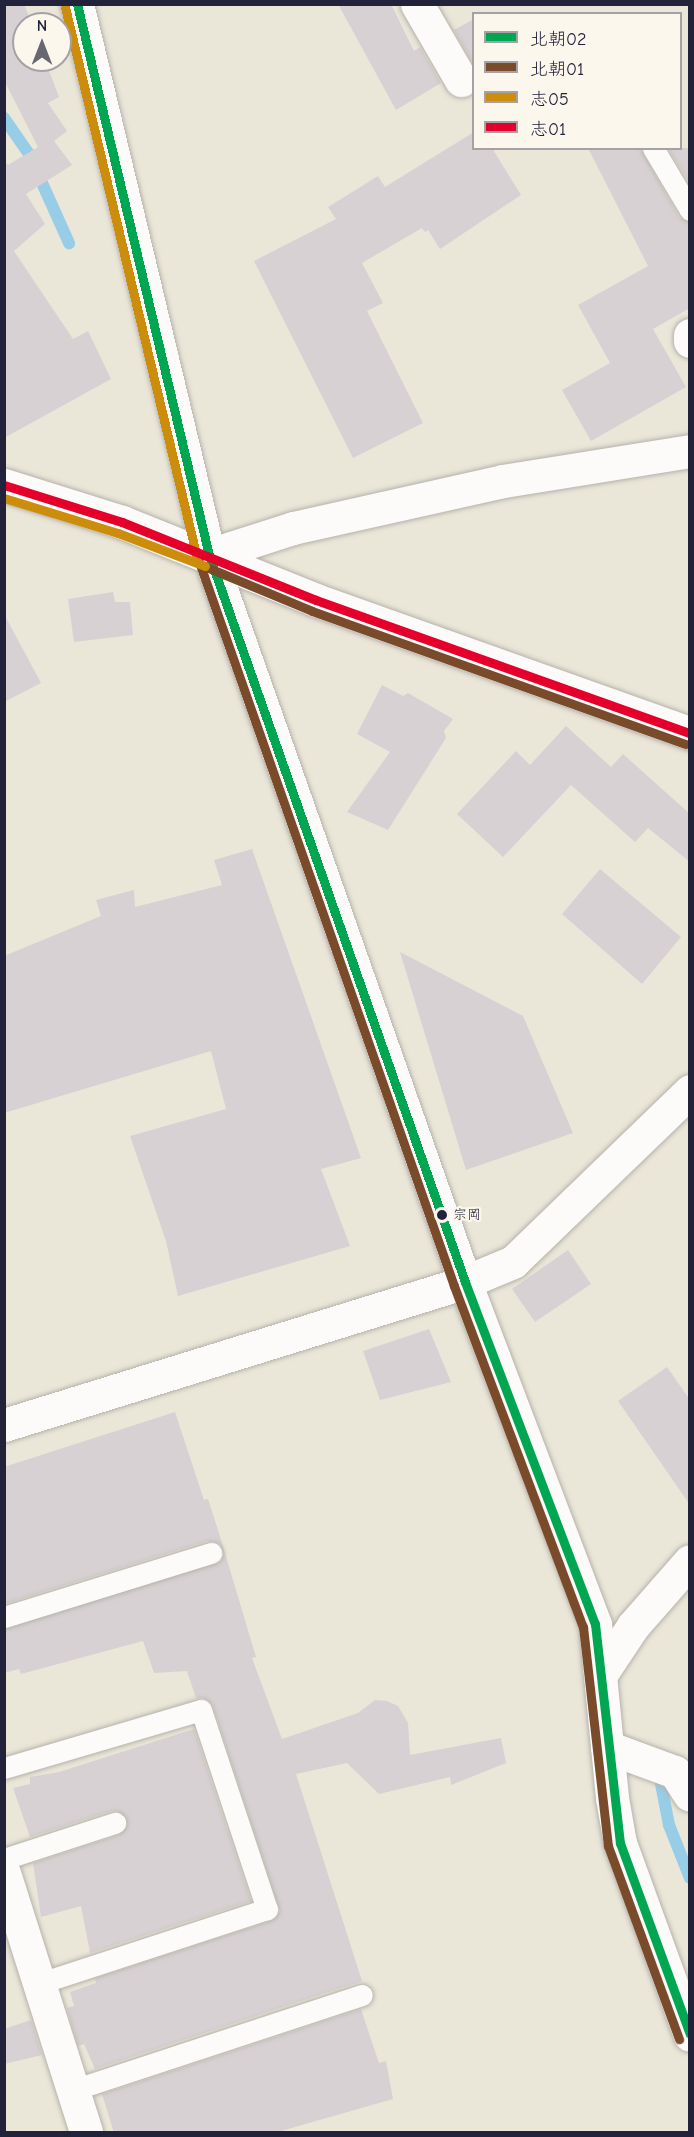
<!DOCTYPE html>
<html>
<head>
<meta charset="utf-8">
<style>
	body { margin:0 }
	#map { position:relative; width:694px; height:2137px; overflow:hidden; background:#eae6d8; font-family:"Comic Neue","Klee One",sans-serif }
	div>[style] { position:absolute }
	.stream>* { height:12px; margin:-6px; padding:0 6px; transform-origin:6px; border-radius:6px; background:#97cde7 }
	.building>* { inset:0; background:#d8d1d3 }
	.roads { filter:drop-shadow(0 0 2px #b5b2ab) drop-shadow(0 0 2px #b5b2ab) }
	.service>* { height:21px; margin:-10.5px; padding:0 10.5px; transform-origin:10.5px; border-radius:10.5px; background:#fcfbf9 }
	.minor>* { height:33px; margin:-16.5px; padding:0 16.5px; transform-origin:16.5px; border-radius:16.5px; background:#fcfbf9 }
	.tertiary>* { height:33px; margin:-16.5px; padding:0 16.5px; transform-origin:16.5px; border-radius:16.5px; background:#fcfbf9 }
	.primary>* { height:33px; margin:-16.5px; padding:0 16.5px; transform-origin:16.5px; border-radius:16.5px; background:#fcfbf9 }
	.bus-1>* { height:9px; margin:-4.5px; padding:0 4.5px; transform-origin:4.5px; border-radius:4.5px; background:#00a651 }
	.bus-2>* { height:9px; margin:-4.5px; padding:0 4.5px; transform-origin:4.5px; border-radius:4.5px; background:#7a4b2a }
	.bus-3>* { height:9px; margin:-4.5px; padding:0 4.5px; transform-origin:4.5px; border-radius:4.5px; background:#cc8c0c }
	.bus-4>* { height:9px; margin:-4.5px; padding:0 4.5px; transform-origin:4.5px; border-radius:4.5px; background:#e4002b }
	.dots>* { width:16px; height:16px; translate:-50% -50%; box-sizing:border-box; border:3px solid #fbf7ec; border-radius:50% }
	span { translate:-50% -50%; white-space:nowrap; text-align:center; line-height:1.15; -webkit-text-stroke:4.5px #fbf7ec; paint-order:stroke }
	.bus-label { font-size:14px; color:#22223b }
	.left { translate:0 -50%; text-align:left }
	.frame { position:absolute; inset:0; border:6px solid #22223b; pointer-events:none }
	.legend { position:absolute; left:472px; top:12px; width:210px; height:138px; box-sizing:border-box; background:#fbf7ec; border:2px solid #a4a2a5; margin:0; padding:8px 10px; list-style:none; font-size:18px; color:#22223b }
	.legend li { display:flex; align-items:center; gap:12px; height:30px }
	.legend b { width:30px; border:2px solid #a4a2a5 }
	.north { position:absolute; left:12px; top:12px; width:60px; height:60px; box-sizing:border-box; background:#fbf7ec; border:2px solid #a4a2a5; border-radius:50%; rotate:0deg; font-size:16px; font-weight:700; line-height:24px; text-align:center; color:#22223b }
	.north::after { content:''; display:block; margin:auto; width:21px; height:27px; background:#686772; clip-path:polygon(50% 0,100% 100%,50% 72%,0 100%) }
</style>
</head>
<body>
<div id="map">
	<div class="stream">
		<i style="left:4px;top:118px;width:44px;rotate:55.2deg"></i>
		<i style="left:29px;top:154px;width:98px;rotate:65.8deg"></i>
		<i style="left:661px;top:1784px;width:42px;rotate:79deg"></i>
		<i style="left:669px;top:1825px;width:57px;rotate:68.4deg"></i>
	</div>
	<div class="building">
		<i style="clip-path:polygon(4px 4px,24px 4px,32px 24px,24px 24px,24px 60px,45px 60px,59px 97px,48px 103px,67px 131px,54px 141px,72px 165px,26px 194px,45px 224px,14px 251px,73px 339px,88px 331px,111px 379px,4px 438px,4px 160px,8px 165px,38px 147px,4px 80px)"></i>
		<i style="clip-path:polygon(338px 4px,391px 4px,414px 51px,420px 47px,441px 83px,396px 110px)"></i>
		<i style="clip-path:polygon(474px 19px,474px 64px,473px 64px,454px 30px)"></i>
		<i style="clip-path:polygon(474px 132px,474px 148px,492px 148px,521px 195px,440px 249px,428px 230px,425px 232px,422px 228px,362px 263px,383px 303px,367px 311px,423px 423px,353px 458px,254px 261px,336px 219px,328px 207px,378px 176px,385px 187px)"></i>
		<i style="clip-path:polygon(588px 148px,640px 148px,679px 217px,690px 223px,690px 308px,653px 329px,686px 387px,591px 441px,562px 390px,610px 363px,578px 305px,648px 266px)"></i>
		<i style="clip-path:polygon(668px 148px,690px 148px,690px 184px)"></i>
		<i style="clip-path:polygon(113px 592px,115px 602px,130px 602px,133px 635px,74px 642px,68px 599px)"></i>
		<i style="clip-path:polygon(4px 614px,41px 683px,4px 702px)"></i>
		<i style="clip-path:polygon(382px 685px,403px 696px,408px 693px,453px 719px,444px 731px,446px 738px,388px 830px,347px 812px,390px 752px,357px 734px)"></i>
		<i style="clip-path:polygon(566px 726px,611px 767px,623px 754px,690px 814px,690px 862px,648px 828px,635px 842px,571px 785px,503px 857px,457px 814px,516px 751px,530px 765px)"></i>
		<i style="clip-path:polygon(252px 849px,361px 1158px,321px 1169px,350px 1246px,178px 1296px,166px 1241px,130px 1136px,226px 1109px,211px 1051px,4px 1113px,4px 956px,101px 916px,96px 900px,134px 890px,135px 907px,222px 885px,214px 860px)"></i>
		<i style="clip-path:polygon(600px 869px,681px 937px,642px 984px,562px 914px)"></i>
		<i style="clip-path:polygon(400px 952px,523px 1016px,573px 1133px,466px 1170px)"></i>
		<i style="clip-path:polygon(568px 1250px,591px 1284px,535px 1322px,512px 1289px)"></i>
		<i style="clip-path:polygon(429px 1329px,451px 1382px,380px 1400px,363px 1351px)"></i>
		<i style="clip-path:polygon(667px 1367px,690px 1400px,690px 1505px,618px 1401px)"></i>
		<i style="clip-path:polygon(175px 1412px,204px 1500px,208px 1499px,219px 1533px,256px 1657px,252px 1658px,282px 1739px,358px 1713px,375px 1700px,387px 1701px,398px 1706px,408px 1723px,410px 1755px,501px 1738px,506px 1763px,451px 1785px,450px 1777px,379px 1794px,347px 1763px,296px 1774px,362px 1981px,95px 2069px,84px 2044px,78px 2046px,67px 2008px,74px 2006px,70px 1992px,96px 1983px,95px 1978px,271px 1921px,280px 1911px,213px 1706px,204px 1698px,196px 1698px,187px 1671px,154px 1673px,143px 1641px,21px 1674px,19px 1669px,4px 1673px,4px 1629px,221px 1561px,223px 1555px,220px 1544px,207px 1541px,4px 1604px,4px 1467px)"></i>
		<i style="clip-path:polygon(194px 1729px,251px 1901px,90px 1953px,81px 1906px,41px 1917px,33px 1863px,119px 1835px,127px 1826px,127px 1819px,118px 1811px,111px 1811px,30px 1837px,13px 1788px,30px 1784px,30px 1777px,59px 1772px)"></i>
		<i style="clip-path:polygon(361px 2009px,379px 2063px,386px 2061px,393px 2099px,274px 2133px,114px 2133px,102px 2094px)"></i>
		<i style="clip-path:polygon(31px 2020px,42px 2055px,4px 2064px,4px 2029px)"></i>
	</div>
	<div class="roads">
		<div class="service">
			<i style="left:653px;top:148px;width:72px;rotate:59.2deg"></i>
			<i style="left:4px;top:1617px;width:217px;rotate:-17.2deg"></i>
			<i style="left:4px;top:1768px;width:205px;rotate:-16.4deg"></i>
			<i style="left:201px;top:1710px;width:210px;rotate:71.7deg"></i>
			<i style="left:267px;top:1909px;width:239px;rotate:161.9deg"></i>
			<i style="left:4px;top:1859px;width:117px;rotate:-18deg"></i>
			<i style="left:73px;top:2090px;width:304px;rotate:-18.2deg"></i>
		</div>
		<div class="minor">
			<i style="left:417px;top:4px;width:88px;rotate:59.9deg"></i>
			<i style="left:690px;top:335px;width:6px;rotate:90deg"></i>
			<i style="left:209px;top:555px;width:88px;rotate:-17.8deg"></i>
			<i style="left:293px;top:528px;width:215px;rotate:-12.6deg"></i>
			<i style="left:503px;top:481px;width:189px;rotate:-9.1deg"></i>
			<i style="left:465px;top:1282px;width:52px;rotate:-22.6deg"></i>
			<i style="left:513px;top:1262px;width:246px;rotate:-44deg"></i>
			<i style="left:607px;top:1747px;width:72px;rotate:20.2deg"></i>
			<i style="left:675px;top:1772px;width:27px;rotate:57deg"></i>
			<i style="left:4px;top:1873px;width:272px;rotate:72.4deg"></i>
		</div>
		<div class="tertiary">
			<i style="left:77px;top:4px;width:567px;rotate:76.53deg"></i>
			<i style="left:209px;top:555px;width:771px;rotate:70.6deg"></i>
			<i style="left:465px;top:1282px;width:366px;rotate:69.2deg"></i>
			<i style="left:595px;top:1624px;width:175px;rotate:84.4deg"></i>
			<i style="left:612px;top:1798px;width:46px;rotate:79.9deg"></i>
			<i style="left:620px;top:1843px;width:204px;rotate:70deg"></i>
			<i style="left:4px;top:1425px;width:483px;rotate:-17.2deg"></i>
			<i style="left:603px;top:1671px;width:54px;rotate:-56.3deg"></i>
			<i style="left:633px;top:1626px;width:86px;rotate:-48.8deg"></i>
		</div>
		<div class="primary">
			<i style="left:4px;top:485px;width:124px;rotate:17.4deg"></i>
			<i style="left:122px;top:522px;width:209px;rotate:21.9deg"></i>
			<i style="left:316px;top:600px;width:397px;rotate:19.6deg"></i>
		</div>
	</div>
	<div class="bus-1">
		<i style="left:77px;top:4px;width:567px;rotate:76.53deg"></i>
		<i style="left:209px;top:555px;width:771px;rotate:70.6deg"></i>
		<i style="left:465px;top:1282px;width:366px;rotate:69.2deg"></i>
		<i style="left:595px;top:1624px;width:220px;rotate:83.5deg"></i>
		<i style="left:620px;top:1843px;width:203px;rotate:69.9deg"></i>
	</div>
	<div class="bus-2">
		<i style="left:198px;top:559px;width:771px;rotate:70.6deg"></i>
		<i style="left:454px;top:1286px;width:365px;rotate:69.3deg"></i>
		<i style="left:583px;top:1627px;width:220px;rotate:83.5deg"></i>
		<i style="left:608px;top:1846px;width:206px;rotate:69.8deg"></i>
		<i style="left:204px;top:566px;width:117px;rotate:22.6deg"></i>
		<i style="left:312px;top:611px;width:397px;rotate:19.6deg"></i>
	</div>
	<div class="bus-3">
		<i style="left:65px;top:7px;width:567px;rotate:76.53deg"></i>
		<i style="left:4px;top:498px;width:119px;rotate:17.1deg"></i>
		<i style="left:118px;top:533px;width:93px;rotate:20.8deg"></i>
	</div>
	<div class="bus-4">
		<i style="left:4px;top:485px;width:124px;rotate:17.4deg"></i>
		<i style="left:122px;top:522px;width:209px;rotate:21.9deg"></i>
		<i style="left:316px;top:600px;width:397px;rotate:19.6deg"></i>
	</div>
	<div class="dots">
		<i style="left:442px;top:1215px;background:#22223b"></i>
	</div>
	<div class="bus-label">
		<span class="left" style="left:453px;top:1215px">宗岡</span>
	</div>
	<div class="frame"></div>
	<ul class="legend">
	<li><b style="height:8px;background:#00a651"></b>北朝02</li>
	<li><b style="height:8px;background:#7a4b2a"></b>北朝01</li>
	<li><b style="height:8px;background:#cc8c0c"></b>志05</li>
	<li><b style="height:8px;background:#e4002b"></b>志01</li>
	</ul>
	<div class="north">N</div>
</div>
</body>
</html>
